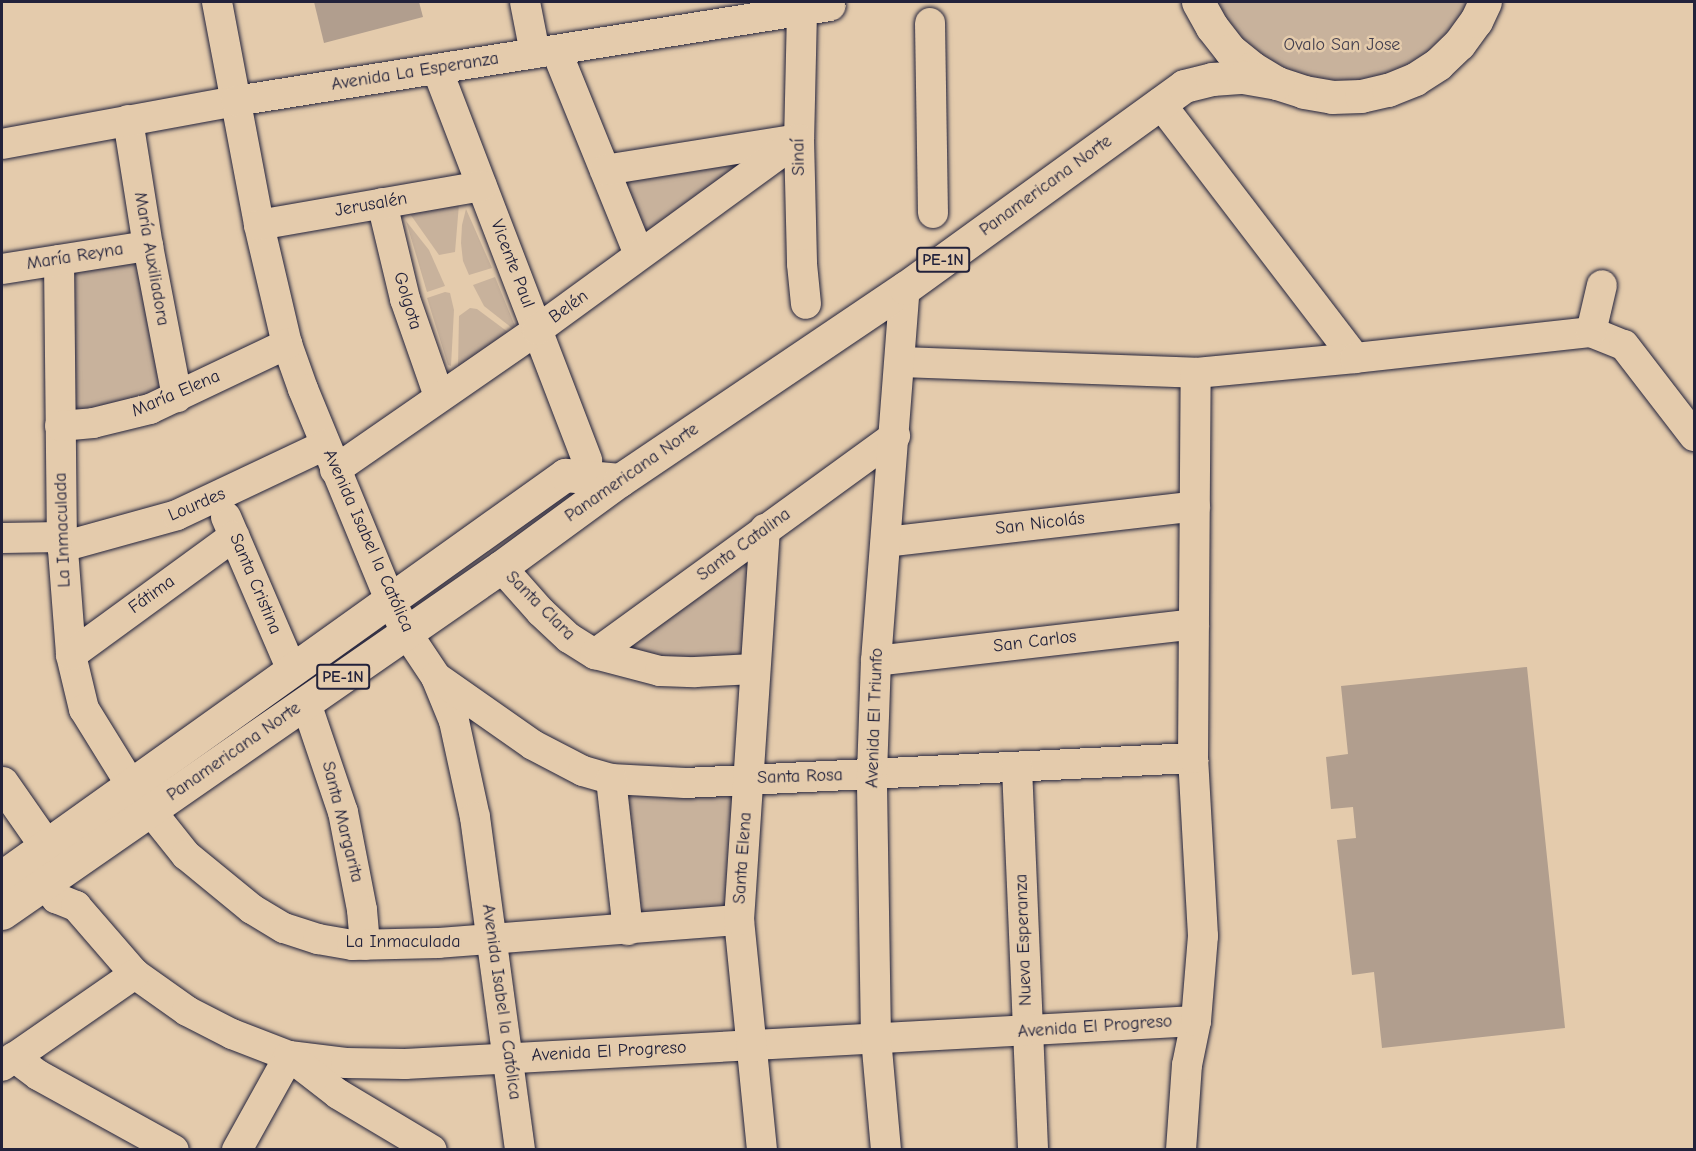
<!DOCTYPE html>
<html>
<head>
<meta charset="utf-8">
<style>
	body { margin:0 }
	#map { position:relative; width:1696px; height:1151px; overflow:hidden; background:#e4cbac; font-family:"Comic Neue",sans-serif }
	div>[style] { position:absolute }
	.green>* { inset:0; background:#c8b29c }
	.building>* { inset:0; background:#b19e8e }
	.roads { filter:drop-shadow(0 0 2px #22223b) drop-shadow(0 0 2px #22223b) }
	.minor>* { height:30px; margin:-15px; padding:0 15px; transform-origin:15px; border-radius:15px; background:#e4cbac }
	.major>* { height:33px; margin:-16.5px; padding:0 16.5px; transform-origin:16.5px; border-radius:16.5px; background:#e4cbac }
	.highway>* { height:33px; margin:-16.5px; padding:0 16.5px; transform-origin:16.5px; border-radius:16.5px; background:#e4cbac }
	span { translate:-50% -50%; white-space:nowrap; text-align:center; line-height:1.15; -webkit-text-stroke:5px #e4cbac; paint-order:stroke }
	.shield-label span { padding:2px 4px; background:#e4cbac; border:2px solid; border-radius:4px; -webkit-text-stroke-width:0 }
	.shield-label { font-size:16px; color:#22223b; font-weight:700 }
	.park-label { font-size:18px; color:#433f4e }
	.street-label { font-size:18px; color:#22223b }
	.frame { position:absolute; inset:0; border:3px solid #22223b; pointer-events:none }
</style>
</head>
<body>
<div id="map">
	<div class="green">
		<i style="clip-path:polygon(1208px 2px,1477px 2px,1417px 69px,1332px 88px,1253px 59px)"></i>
		<i style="clip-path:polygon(768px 154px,647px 237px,617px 175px)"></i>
		<i style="clip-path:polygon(459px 204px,455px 252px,439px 255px,410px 214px)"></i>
		<i style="clip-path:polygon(466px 209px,492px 268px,469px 275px,463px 261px,461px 243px,462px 225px)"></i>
		<i style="clip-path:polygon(406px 221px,429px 250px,445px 286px,427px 292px)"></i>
		<i style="clip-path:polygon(143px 253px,170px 392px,66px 417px,66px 264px)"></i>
		<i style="clip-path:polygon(495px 277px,515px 326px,513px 329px,484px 306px,473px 285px)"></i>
		<i style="clip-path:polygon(445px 292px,450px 293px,454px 310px,451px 366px,448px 365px,427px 298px)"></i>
		<i style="clip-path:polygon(470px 308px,477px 309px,512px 335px,458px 367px,459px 316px)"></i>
		<i style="clip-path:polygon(756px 544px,747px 659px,671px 662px,618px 648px)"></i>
		<i style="clip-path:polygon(617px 788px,742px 790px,737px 914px,635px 922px)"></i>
	</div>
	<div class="building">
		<i style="clip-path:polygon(314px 2px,419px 2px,423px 17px,324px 43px)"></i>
		<i style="clip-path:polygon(1527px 667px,1565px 1028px,1382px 1048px,1374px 972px,1352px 975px,1337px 840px,1356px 838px,1353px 807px,1331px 809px,1326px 757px,1348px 754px,1341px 686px)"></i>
	</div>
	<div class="roads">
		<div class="minor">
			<i style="left:217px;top:2px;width:227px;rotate:79.3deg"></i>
			<i style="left:259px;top:225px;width:122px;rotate:76.8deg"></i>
			<i style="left:287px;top:344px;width:48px;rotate:70.4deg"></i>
			<i style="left:303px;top:389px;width:228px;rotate:67.6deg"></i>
			<i style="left:390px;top:600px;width:36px;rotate:63deg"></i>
			<i style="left:406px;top:632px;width:54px;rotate:56.3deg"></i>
			<i style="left:436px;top:677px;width:48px;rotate:67.8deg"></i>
			<i style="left:454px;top:721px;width:98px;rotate:77.7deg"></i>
			<i style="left:475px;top:817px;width:336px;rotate:82.3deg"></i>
			<i style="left:525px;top:2px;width:52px;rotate:78.9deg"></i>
			<i style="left:802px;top:11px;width:128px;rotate:91.3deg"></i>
			<i style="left:799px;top:139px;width:125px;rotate:88.6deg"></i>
			<i style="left:802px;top:264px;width:40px;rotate:84.3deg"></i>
			<i style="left:930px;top:23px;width:190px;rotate:89.1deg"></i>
			<i style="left:556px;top:50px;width:220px;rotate:67.9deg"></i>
			<i style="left:437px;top:69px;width:419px;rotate:69deg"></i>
			<i style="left:1160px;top:103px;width:321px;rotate:52.6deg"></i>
			<i style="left:128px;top:120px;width:128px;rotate:81deg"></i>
			<i style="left:148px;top:246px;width:154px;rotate:79.1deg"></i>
			<i style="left:2px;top:144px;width:238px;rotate:-10.4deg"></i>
			<i style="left:236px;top:101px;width:602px;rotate:-9.09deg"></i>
			<i style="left:605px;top:170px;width:189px;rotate:-9.1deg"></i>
			<i style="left:382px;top:203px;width:99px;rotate:76.5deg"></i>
			<i style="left:405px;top:299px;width:103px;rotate:70.7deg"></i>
			<i style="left:259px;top:225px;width:226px;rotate:-9.9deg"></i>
			<i style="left:59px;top:260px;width:277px;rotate:89.4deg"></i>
			<i style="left:62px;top:537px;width:118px;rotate:85.6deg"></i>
			<i style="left:71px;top:655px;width:56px;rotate:76.5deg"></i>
			<i style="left:84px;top:709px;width:89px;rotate:58.3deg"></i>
			<i style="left:2px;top:269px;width:148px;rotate:-9deg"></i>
			<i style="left:1591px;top:332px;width:35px;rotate:22deg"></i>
			<i style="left:1624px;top:345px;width:115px;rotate:52.4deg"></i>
			<i style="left:901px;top:362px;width:295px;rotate:2.1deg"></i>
			<i style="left:1196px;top:373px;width:160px;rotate:-5.4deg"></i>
			<i style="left:1355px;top:358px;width:237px;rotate:-6.3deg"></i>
			<i style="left:1591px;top:332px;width:48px;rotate:-76.8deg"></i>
			<i style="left:60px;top:426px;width:33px;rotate:-5deg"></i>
			<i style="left:93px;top:423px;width:59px;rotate:-13.8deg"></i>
			<i style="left:150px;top:409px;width:152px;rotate:-25.4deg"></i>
			<i style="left:335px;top:470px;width:246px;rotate:-34.7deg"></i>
			<i style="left:537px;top:330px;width:324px;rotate:-36.1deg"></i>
			<i style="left:226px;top:517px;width:167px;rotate:66.7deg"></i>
			<i style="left:2px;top:538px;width:60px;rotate:-1deg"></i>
			<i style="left:886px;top:542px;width:311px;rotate:-6.6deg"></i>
			<i style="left:62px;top:547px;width:119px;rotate:-15.5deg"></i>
			<i style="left:177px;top:515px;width:164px;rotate:-25.3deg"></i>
			<i style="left:501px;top:567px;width:60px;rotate:48.4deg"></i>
			<i style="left:541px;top:612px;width:38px;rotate:43deg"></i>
			<i style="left:569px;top:638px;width:31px;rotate:32deg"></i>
			<i style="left:595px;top:654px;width:67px;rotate:14.7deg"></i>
			<i style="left:660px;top:671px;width:35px;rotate:2deg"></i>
			<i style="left:695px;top:672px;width:59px;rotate:-2.9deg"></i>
			<i style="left:595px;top:654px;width:371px;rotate:-36deg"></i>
			<i style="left:71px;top:655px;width:202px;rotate:-36.1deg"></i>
			<i style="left:876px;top:661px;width:320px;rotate:-6.6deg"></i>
			<i style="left:436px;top:677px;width:118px;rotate:35deg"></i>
			<i style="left:533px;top:745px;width:56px;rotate:27.5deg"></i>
			<i style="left:583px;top:771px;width:29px;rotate:16deg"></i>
			<i style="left:611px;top:779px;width:74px;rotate:3.1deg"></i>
			<i style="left:685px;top:783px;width:509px;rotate:-2.82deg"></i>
			<i style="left:306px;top:703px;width:115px;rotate:71.3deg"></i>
			<i style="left:343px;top:812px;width:100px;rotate:79deg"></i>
			<i style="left:362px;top:910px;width:35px;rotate:85deg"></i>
			<i style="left:1017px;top:767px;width:383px;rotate:87.6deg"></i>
			<i style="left:611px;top:779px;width:152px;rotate:83.6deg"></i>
			<i style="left:150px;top:810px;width:58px;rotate:51.3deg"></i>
			<i style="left:186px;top:855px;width:85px;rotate:39.3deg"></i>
			<i style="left:252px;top:909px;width:37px;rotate:31deg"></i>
			<i style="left:284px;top:928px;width:36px;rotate:18deg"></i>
			<i style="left:318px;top:939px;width:35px;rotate:10deg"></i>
			<i style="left:352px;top:945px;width:86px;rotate:-1.3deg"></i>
			<i style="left:438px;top:943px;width:302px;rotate:-4.4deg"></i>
			<i style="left:45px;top:883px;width:19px;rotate:54deg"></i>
			<i style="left:56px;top:898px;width:22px;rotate:22deg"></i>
			<i style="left:76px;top:906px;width:90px;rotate:49.1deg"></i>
			<i style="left:135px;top:974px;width:64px;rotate:35.4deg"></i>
			<i style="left:187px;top:1011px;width:51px;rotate:27.1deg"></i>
			<i style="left:232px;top:1034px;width:61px;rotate:21.1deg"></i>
			<i style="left:289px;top:1056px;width:57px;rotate:7deg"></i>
			<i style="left:346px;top:1063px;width:59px;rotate:1deg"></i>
			<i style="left:405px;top:1064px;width:792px;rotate:-3.11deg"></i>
			<i style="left:14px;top:1057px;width:30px;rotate:37deg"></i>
			<i style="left:38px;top:1075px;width:155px;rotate:28.9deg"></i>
			<i style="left:2px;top:1066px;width:162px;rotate:-34.7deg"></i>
			<i style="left:237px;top:1150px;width:107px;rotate:-61deg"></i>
			<i style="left:289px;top:1056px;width:62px;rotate:37.8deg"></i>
			<i style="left:338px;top:1094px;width:109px;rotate:30.8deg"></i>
			<i style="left:762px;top:1150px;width:231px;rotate:-95.7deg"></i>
			<i style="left:739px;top:920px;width:392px;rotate:-86.2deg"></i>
			<i style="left:886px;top:1150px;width:111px;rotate:-95.1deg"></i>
			<i style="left:876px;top:1039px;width:265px;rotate:-90.9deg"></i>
			<i style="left:872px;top:774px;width:113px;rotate:-88deg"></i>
			<i style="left:876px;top:661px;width:374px;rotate:-85.6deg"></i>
			<i style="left:1181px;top:1150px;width:85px;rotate:-86deg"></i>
			<i style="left:1187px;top:1065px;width:45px;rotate:-78.4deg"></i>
			<i style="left:1196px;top:1021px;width:85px;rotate:-85.3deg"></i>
			<i style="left:1203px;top:936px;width:178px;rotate:-93.2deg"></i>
			<i style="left:1193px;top:758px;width:385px;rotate:-89.6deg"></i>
		</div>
		<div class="major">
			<i style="left:2px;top:783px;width:105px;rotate:55.1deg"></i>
		</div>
		<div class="highway">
			<i style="left:1198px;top:2px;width:29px;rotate:61deg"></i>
			<i style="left:1212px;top:27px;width:29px;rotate:52deg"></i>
			<i style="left:1230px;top:50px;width:28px;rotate:39deg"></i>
			<i style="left:1252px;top:68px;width:29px;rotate:31deg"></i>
			<i style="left:1277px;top:83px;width:28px;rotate:18deg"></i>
			<i style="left:1304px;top:92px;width:28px;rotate:10deg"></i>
			<i style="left:1332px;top:97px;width:29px;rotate:-2deg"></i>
			<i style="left:1361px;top:96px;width:28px;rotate:-13deg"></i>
			<i style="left:1388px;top:90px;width:29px;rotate:-22deg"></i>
			<i style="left:1415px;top:79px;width:27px;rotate:-33deg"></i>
			<i style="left:1438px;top:64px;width:29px;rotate:-44deg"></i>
			<i style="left:1459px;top:44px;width:29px;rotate:-54deg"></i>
			<i style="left:1476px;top:21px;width:21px;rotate:-65deg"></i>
			<i style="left:2px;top:877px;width:692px;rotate:-35.53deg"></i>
			<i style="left:565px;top:475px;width:55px;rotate:5.2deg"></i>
			<i style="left:2px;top:913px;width:607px;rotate:-34.74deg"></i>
			<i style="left:501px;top:567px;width:147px;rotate:-36.2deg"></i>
			<i style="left:620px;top:480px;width:344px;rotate:-34deg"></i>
			<i style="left:905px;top:288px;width:344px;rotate:-35.9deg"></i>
			<i style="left:1184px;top:86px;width:29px;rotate:-14deg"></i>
			<i style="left:1212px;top:79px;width:31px;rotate:-4deg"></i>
			<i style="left:1243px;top:77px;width:35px;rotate:10deg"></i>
		</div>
	</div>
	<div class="shield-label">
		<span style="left:943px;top:260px">PE-1N</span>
		<span style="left:343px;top:677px">PE-1N</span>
	</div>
	<div class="park-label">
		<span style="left:1342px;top:45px">Ovalo San Jose</span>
	</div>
	<div class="street-label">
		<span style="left:415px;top:72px;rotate:-9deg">Avenida La Esperanza</span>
		<span style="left:799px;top:157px;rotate:-91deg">Sinaí</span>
		<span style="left:1046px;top:186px;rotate:-36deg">Panamericana Norte</span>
		<span style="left:371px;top:205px;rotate:-10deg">Jerusalén</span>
		<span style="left:75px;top:257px;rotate:-9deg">María Reyna</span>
		<span style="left:151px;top:259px;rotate:80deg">María Auxiliadora</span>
		<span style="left:512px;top:264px;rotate:69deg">Vicente Paul</span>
		<span style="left:407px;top:301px;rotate:73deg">Golgota</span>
		<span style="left:569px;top:307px;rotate:-36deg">Belén</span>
		<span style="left:176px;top:394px;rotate:-23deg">María Elena</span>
		<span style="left:632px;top:473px;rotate:-35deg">Panamericana Norte</span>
		<span style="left:197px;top:505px;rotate:-23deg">Lourdes</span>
		<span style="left:1040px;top:524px;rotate:-7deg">San Nicolás</span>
		<span style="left:63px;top:530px;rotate:-92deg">La Inmaculada</span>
		<span style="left:368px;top:541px;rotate:66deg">Avenida Isabel la Católica</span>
		<span style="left:744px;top:545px;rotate:-36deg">Santa Catalina</span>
		<span style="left:255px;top:584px;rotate:67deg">Santa Cristina</span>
		<span style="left:152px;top:595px;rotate:-36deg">Fátima</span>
		<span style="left:540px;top:606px;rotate:45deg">Santa Clara</span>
		<span style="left:1035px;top:642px;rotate:-7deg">San Carlos</span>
		<span style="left:875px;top:718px;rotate:-88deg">Avenida El Triunfo</span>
		<span style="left:234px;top:752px;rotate:-35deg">Panamericana Norte</span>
		<span style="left:800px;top:777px;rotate:-2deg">Santa Rosa</span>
		<span style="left:342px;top:822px;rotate:76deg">Santa Margarita</span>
		<span style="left:743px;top:858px;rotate:-86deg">Santa Elena</span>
		<span style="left:1024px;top:940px;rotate:-92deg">Nueva Esperanza</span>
		<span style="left:403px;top:942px">La Inmaculada</span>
		<span style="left:501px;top:1002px;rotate:82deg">Avenida Isabel la Católica</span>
		<span style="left:1095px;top:1027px;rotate:-4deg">Avenida El Progreso</span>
		<span style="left:609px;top:1052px;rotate:-3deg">Avenida El Progreso</span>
	</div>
	<div class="frame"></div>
</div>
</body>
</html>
